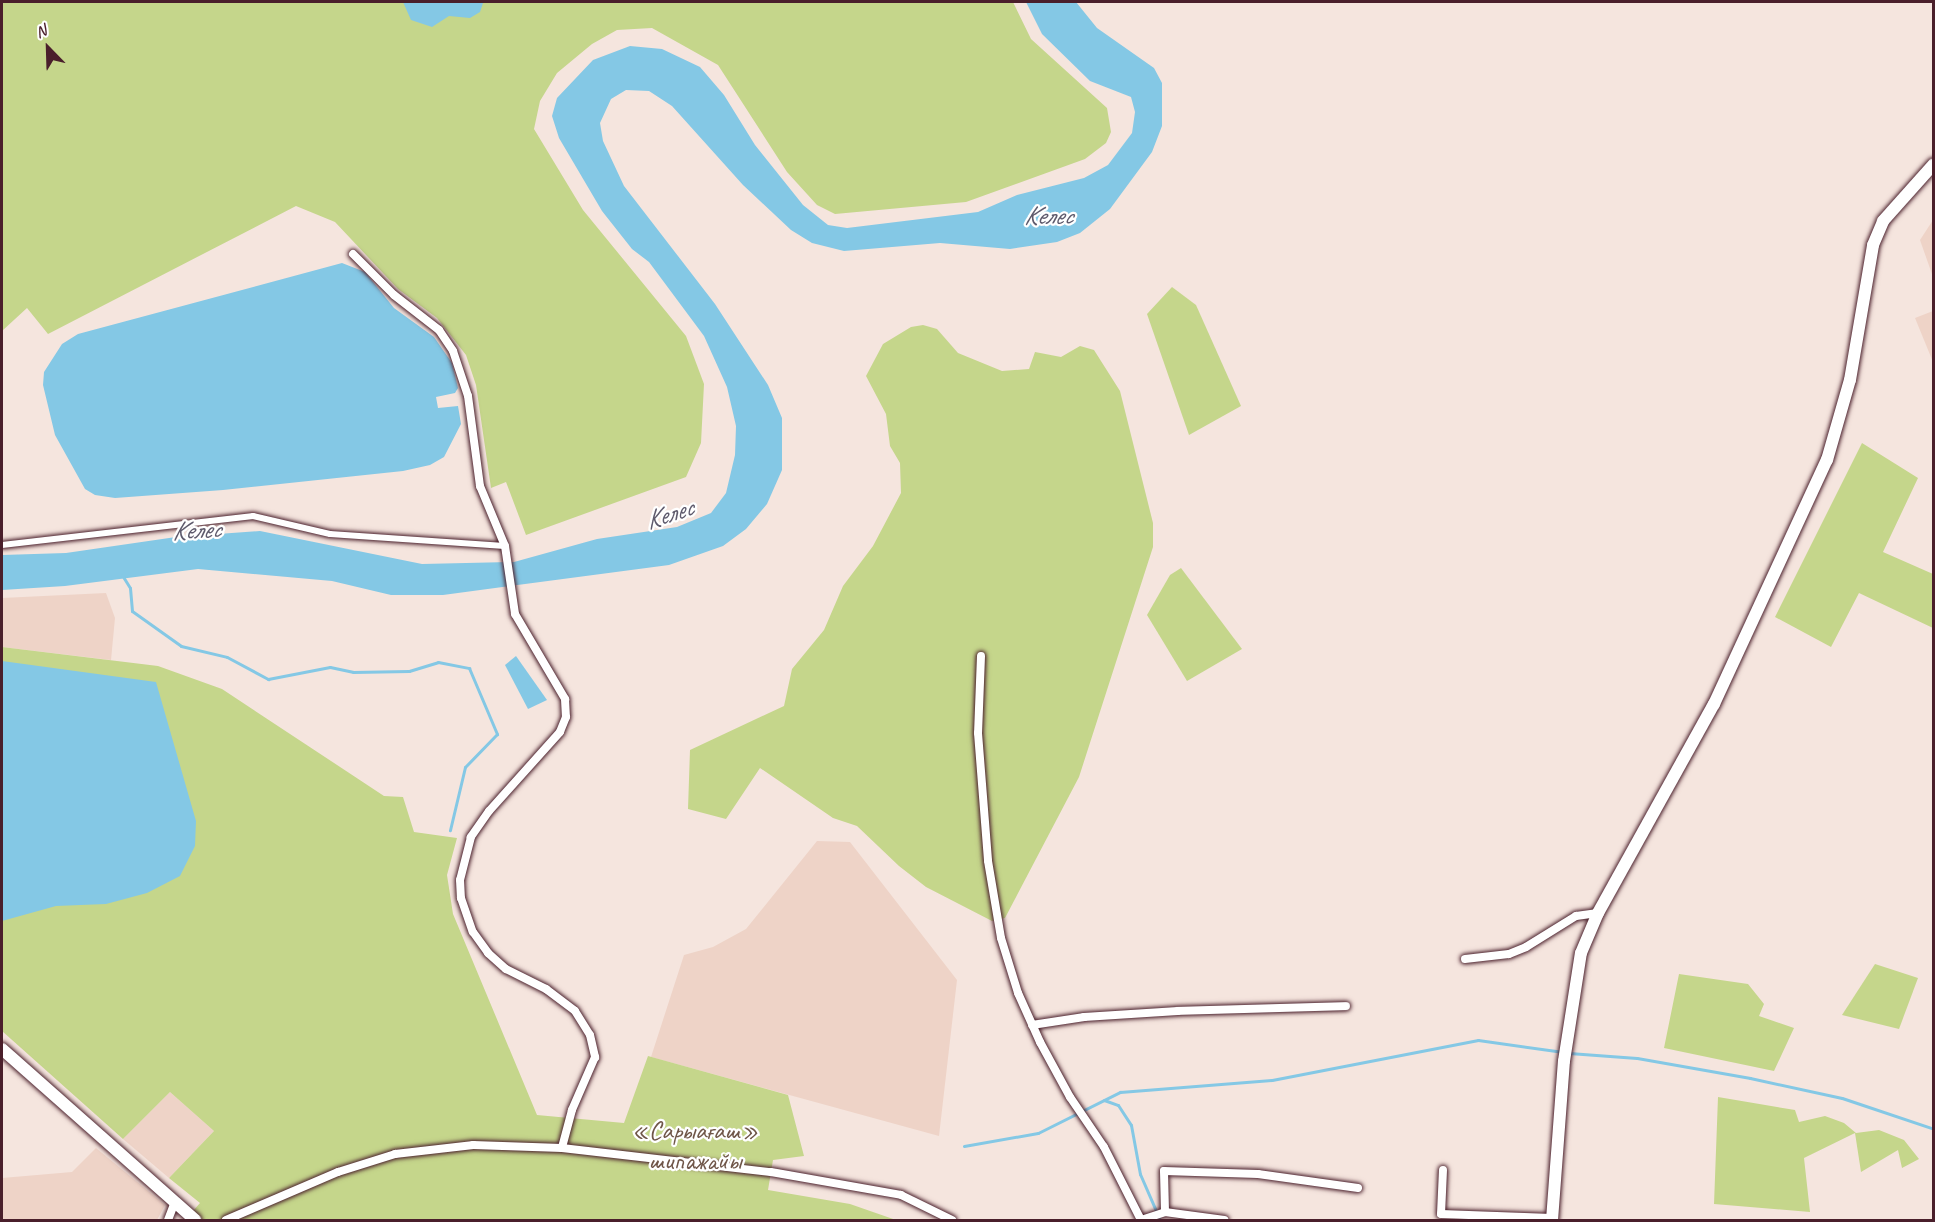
<!DOCTYPE html>
<html>
<head>
<meta charset="utf-8">
<style>
	body { margin:0 }
	#map { position:relative; width:1935px; height:1222px; overflow:hidden; background:#f5e5de; font-family:Caveat,sans-serif }
	div>[style] { position:absolute }
	.built>* { inset:0; background:#eed3c7 }
	.green>* { inset:0; background:#c5d68b }
	.water>* { inset:0; background:#84c8e5 }
	.stream>* { height:3px; margin:-1.5px; padding:0 1.5px; transform-origin:1.5px; border-radius:1.5px; background:#84c8e5 }
	.roads { filter:drop-shadow(0 0 2px #4a1f2b) drop-shadow(0 0 2px #4a1f2b) }
	.pedestrian>* { height:6px; margin:-3px; padding:0 3px; transform-origin:3px; border-radius:3px; background:#fff }
	.minor>* { height:8px; margin:-4px; padding:0 4px; transform-origin:4px; border-radius:4px; background:#fff }
	.secondary>* { height:12px; margin:-6px; padding:0 6px; transform-origin:6px; border-radius:6px; background:#fff }
	span { translate:-50% -50%; white-space:nowrap; text-align:center; line-height:1.15; -webkit-text-stroke:4.5px #fff; paint-order:stroke }
	.park-label { font-size:26px; color:#6f5648 }
	.water-label { font-size:27px; color:#5e5a6c; font-style:italic }
	.frame { position:absolute; inset:0; border:3px solid #4a1f2b; pointer-events:none }
	.north { position:absolute; left:18px; top:18px; width:60px; height:60px; -webkit-text-stroke:4px #fff; paint-order:stroke; rotate:337deg; font-size:16px; font-weight:700; line-height:24px; text-align:center; color:#4a1f2b }
	.north::after { content:''; display:block; margin:auto; width:21px; height:27px; background:#4a1f2b; clip-path:polygon(50% 0,100% 100%,50% 72%,0 100%) }
</style>
</head>
<body>
<div id="map">
	<div class="built">
		<i style="clip-path:polygon(1933px 220px,1933px 277px,1920px 240px)"></i>
		<i style="clip-path:polygon(1933px 311px,1933px 362px,1915px 318px)"></i>
		<i style="clip-path:polygon(106px 593px,115px 618px,111px 660px,2px 647px,2px 598px)"></i>
		<i style="clip-path:polygon(817px 841px,850px 842px,957px 980px,939px 1136px,651px 1057px,684px 955px,713px 947px,746px 929px)"></i>
		<i style="clip-path:polygon(170px 1092px,214px 1131px,169px 1178px,123px 1139px)"></i>
		<i style="clip-path:polygon(96px 1148px,165px 1205px,157px 1220px,2px 1220px,2px 1178px,72px 1172px)"></i>
	</div>
	<div class="green">
		<i style="clip-path:polygon(2px 2px,1013px 2px,1031px 39px,1107px 108px,1111px 132px,1106px 143px,1085px 159px,966px 202px,835px 214px,817px 205px,787px 172px,718px 65px,652px 28px,617px 30px,592px 44px,557px 73px,540px 101px,534px 129px,583px 210px,686px 336px,704px 384px,701px 443px,686px 477px,526px 535px,506px 482px,491px 488px,476px 385px,466px 355px,437px 318px,398px 289px,335px 222px,296px 206px,48px 334px,27px 308px,2px 331px)"></i>
		<i style="clip-path:polygon(1172px 287px,1196px 305px,1241px 406px,1189px 435px,1147px 314px)"></i>
		<i style="clip-path:polygon(923px 325px,937px 329px,958px 353px,1002px 371px,1029px 369px,1035px 352px,1061px 357px,1080px 346px,1094px 350px,1120px 391px,1153px 523px,1153px 547px,1079px 777px,1005px 918px,992px 921px,926px 887px,899px 866px,857px 826px,833px 818px,760px 768px,726px 819px,688px 809px,690px 750px,784px 706px,792px 669px,824px 630px,843px 586px,873px 546px,901px 493px,900px 463px,890px 446px,886px 414px,866px 376px,883px 344px,911px 327px)"></i>
		<i style="clip-path:polygon(1862px 443px,1918px 478px,1883px 552px,1933px 574px,1933px 628px,1859px 593px,1831px 647px,1775px 617px)"></i>
		<i style="clip-path:polygon(1181px 568px,1242px 649px,1187px 681px,1147px 615px,1170px 575px)"></i>
		<i style="clip-path:polygon(2px 647px,158px 666px,222px 689px,384px 796px,403px 797px,414px 832px,457px 838px,447px 875px,453px 914px,537px 1115px,624px 1123px,648px 1056px,788px 1095px,804px 1156px,773px 1160px,768px 1190px,850px 1204px,896px 1220px,185px 1220px,200px 1203px,169px 1178px,214px 1131px,170px 1092px,123px 1139px,2px 1031px)"></i>
		<i style="clip-path:polygon(1875px 964px,1918px 978px,1899px 1029px,1842px 1015px)"></i>
		<i style="clip-path:polygon(1679px 974px,1748px 984px,1764px 1004px,1759px 1016px,1794px 1028px,1774px 1071px,1664px 1048px)"></i>
		<i style="clip-path:polygon(1718px 1097px,1795px 1110px,1799px 1122px,1825px 1116px,1844px 1123px,1856px 1133px,1879px 1130px,1904px 1140px,1919px 1159px,1902px 1168px,1898px 1150px,1861px 1172px,1855px 1133px,1804px 1158px,1810px 1212px,1714px 1204px)"></i>
	</div>
	<div class="water">
		<i style="clip-path:polygon(403px 2px,483px 2px,483px 3px,480px 12px,470px 18px,449px 16px,432px 27px,411px 20px)"></i>
		<i style="clip-path:polygon(1026px 2px,1076px 2px,1097px 28px,1154px 68px,1162px 83px,1162px 126px,1152px 152px,1110px 209px,1080px 233px,1057px 242px,1010px 249px,940px 243px,844px 251px,812px 243px,791px 230px,743px 185px,672px 106px,649px 91px,626px 90px,611px 99px,600px 123px,603px 141px,624px 186px,715px 304px,768px 385px,782px 418px,782px 470px,767px 504px,746px 529px,723px 546px,669px 565px,443px 595px,391px 595px,332px 581px,198px 569px,65px 586px,2px 590px,2px 555px,66px 553px,176px 537px,260px 531px,422px 564px,514px 562px,597px 539px,677px 527px,711px 513px,726px 493px,735px 455px,736px 426px,727px 387px,704px 336px,649px 262px,632px 249px,602px 211px,559px 138px,552px 116px,557px 98px,593px 60px,630px 46px,662px 49px,700px 67px,724px 95px,755px 145px,803px 205px,828px 225px,847px 228px,978px 212px,1017px 195px,1084px 178px,1108px 165px,1132px 133px,1135px 112px,1131px 97px,1090px 81px,1042px 34px)"></i>
		<i style="clip-path:polygon(342px 263px,365px 272px,394px 308px,434px 337px,452px 363px,458px 388px,455px 393px,436px 397px,438px 408px,458px 406px,461px 424px,444px 457px,430px 465px,403px 471px,223px 490px,115px 498px,95px 495px,85px 489px,55px 435px,43px 385px,44px 372px,62px 344px,78px 334px)"></i>
		<i style="clip-path:polygon(516px 656px,547px 700px,528px 709px,505px 665px)"></i>
		<i style="clip-path:polygon(2px 661px,156px 682px,196px 821px,195px 846px,180px 876px,147px 893px,106px 904px,56px 906px,2px 921px)"></i>
	</div>
	<div class="stream">
		<i style="left:122px;top:575px;width:15px;rotate:58deg"></i>
		<i style="left:130px;top:588px;width:23px;rotate:85deg"></i>
		<i style="left:132px;top:611px;width:60px;rotate:35.5deg"></i>
		<i style="left:181px;top:646px;width:47px;rotate:13.4deg"></i>
		<i style="left:227px;top:657px;width:47px;rotate:28.2deg"></i>
		<i style="left:268px;top:679px;width:63px;rotate:-11deg"></i>
		<i style="left:330px;top:667px;width:24px;rotate:12deg"></i>
		<i style="left:353px;top:672px;width:56px;rotate:-1deg"></i>
		<i style="left:409px;top:671px;width:30px;rotate:-17deg"></i>
		<i style="left:438px;top:662px;width:32px;rotate:11deg"></i>
		<i style="left:469px;top:668px;width:72px;rotate:67deg"></i>
		<i style="left:497px;top:734px;width:46px;rotate:134.1deg"></i>
		<i style="left:465px;top:767px;width:65px;rotate:103.4deg"></i>
		<i style="left:1569px;top:1053px;width:68px;rotate:4.2deg"></i>
		<i style="left:1637px;top:1058px;width:115px;rotate:10deg"></i>
		<i style="left:1750px;top:1078px;width:94px;rotate:12.3deg"></i>
		<i style="left:1842px;top:1098px;width:97px;rotate:18.6deg"></i>
		<i style="left:1104px;top:1100px;width:15px;rotate:20deg"></i>
		<i style="left:1118px;top:1105px;width:24px;rotate:57deg"></i>
		<i style="left:1131px;top:1125px;width:50px;rotate:79.6deg"></i>
		<i style="left:1140px;top:1174px;width:50px;rotate:66.5deg"></i>
		<i style="left:964px;top:1146px;width:75px;rotate:-10deg"></i>
		<i style="left:1038px;top:1133px;width:92px;rotate:-26.6deg"></i>
		<i style="left:1120px;top:1092px;width:152px;rotate:-4.5deg"></i>
		<i style="left:1272px;top:1080px;width:210px;rotate:-11deg"></i>
		<i style="left:1478px;top:1040px;width:86px;rotate:8deg"></i>
	</div>
	<div class="roads">
		<div class="pedestrian">
			<i style="left:2px;top:545px;width:253px;rotate:-6.6deg"></i>
			<i style="left:253px;top:516px;width:79px;rotate:13.2deg"></i>
			<i style="left:330px;top:534px;width:175px;rotate:3.9deg"></i>
		</div>
		<div class="minor">
			<i style="left:353px;top:254px;width:58px;rotate:45deg"></i>
			<i style="left:394px;top:295px;width:57px;rotate:37.9deg"></i>
			<i style="left:439px;top:330px;width:25px;rotate:56deg"></i>
			<i style="left:453px;top:351px;width:47px;rotate:71.6deg"></i>
			<i style="left:468px;top:396px;width:91px;rotate:82.4deg"></i>
			<i style="left:480px;top:486px;width:65px;rotate:67.4deg"></i>
			<i style="left:505px;top:546px;width:69px;rotate:81.6deg"></i>
			<i style="left:515px;top:614px;width:99px;rotate:59.5deg"></i>
			<i style="left:565px;top:699px;width:18px;rotate:87deg"></i>
			<i style="left:566px;top:717px;width:16px;rotate:112deg"></i>
			<i style="left:560px;top:732px;width:106px;rotate:131.9deg"></i>
			<i style="left:489px;top:811px;width:32px;rotate:125deg"></i>
			<i style="left:471px;top:837px;width:44px;rotate:104.3deg"></i>
			<i style="left:460px;top:880px;width:18px;rotate:87deg"></i>
			<i style="left:461px;top:898px;width:36px;rotate:71deg"></i>
			<i style="left:473px;top:932px;width:26px;rotate:54deg"></i>
			<i style="left:488px;top:953px;width:24px;rotate:42deg"></i>
			<i style="left:506px;top:969px;width:45px;rotate:26.6deg"></i>
			<i style="left:546px;top:989px;width:36px;rotate:37deg"></i>
			<i style="left:575px;top:1011px;width:28px;rotate:58deg"></i>
			<i style="left:590px;top:1035px;width:23px;rotate:77deg"></i>
			<i style="left:595px;top:1057px;width:58px;rotate:113.5deg"></i>
			<i style="left:572px;top:1110px;width:39px;rotate:105deg"></i>
			<i style="left:981px;top:656px;width:77px;rotate:92.2deg"></i>
			<i style="left:978px;top:733px;width:128px;rotate:85.5deg"></i>
			<i style="left:988px;top:861px;width:78px;rotate:80.4deg"></i>
			<i style="left:1001px;top:938px;width:58px;rotate:72.8deg"></i>
			<i style="left:1018px;top:993px;width:54px;rotate:65.8deg"></i>
			<i style="left:1040px;top:1042px;width:63px;rotate:61.4deg"></i>
			<i style="left:1070px;top:1097px;width:60px;rotate:55.8deg"></i>
			<i style="left:1104px;top:1147px;width:82px;rotate:63.1deg"></i>
			<i style="left:1465px;top:959px;width:44px;rotate:-6.5deg"></i>
			<i style="left:1509px;top:954px;width:18px;rotate:-22deg"></i>
			<i style="left:1526px;top:947px;width:59px;rotate:-31.8deg"></i>
			<i style="left:1576px;top:916px;width:22px;rotate:-8deg"></i>
			<i style="left:1032px;top:1025px;width:53px;rotate:-8.7deg"></i>
			<i style="left:1084px;top:1017px;width:94px;rotate:-3.7deg"></i>
			<i style="left:1178px;top:1011px;width:168px;rotate:-1.7deg"></i>
			<i style="left:1443px;top:1170px;width:44px;rotate:92.6deg"></i>
			<i style="left:1441px;top:1214px;width:111px;rotate:2.1deg"></i>
			<i style="left:1165px;top:1212px;width:41px;rotate:-91.4deg"></i>
			<i style="left:1164px;top:1171px;width:94px;rotate:1.8deg"></i>
			<i style="left:1258px;top:1174px;width:101px;rotate:8deg"></i>
			<i style="left:168px;top:1220px;width:19px;rotate:-69deg"></i>
			<i style="left:226px;top:1220px;width:122px;rotate:-23.2deg"></i>
			<i style="left:338px;top:1172px;width:60px;rotate:-17.5deg"></i>
			<i style="left:395px;top:1154px;width:79px;rotate:-6.6deg"></i>
			<i style="left:473px;top:1145px;width:89px;rotate:1.9deg"></i>
			<i style="left:562px;top:1148px;width:210px;rotate:6.6deg"></i>
			<i style="left:771px;top:1172px;width:132px;rotate:10deg"></i>
			<i style="left:901px;top:1195px;width:57px;rotate:26.1deg"></i>
			<i style="left:1141px;top:1220px;width:25px;rotate:-18deg"></i>
			<i style="left:1165px;top:1212px;width:60px;rotate:7.7deg"></i>
		</div>
		<div class="secondary">
			<i style="left:2px;top:1049px;width:258px;rotate:41.5deg"></i>
			<i style="left:1552px;top:1220px;width:159px;rotate:-85.7deg"></i>
			<i style="left:1564px;top:1061px;width:109px;rotate:-81.1deg"></i>
			<i style="left:1581px;top:953px;width:43px;rotate:-67deg"></i>
			<i style="left:1598px;top:913px;width:239px;rotate:-61deg"></i>
			<i style="left:1714px;top:704px;width:269px;rotate:-65.2deg"></i>
			<i style="left:1827px;top:460px;width:83px;rotate:-74deg"></i>
			<i style="left:1850px;top:380px;width:137px;rotate:-80.3deg"></i>
			<i style="left:1873px;top:245px;width:26px;rotate:-67deg"></i>
			<i style="left:1883px;top:221px;width:76px;rotate:-48.2deg"></i>
		</div>
	</div>
	<div class="park-label">
		<span style="left:695px;top:1146px">«Сарыағаш»<br>шипажайы</span>
	</div>
	<div class="water-label">
		<span style="left:1048px;top:216px">Келес</span>
		<span style="left:669px;top:514px;rotate:-18deg">Келес</span>
		<span style="left:196px;top:530px;rotate:-3deg">Келес</span>
	</div>
	<div class="frame"></div>
	<div class="north">N</div>
</div>
</body>
</html>
